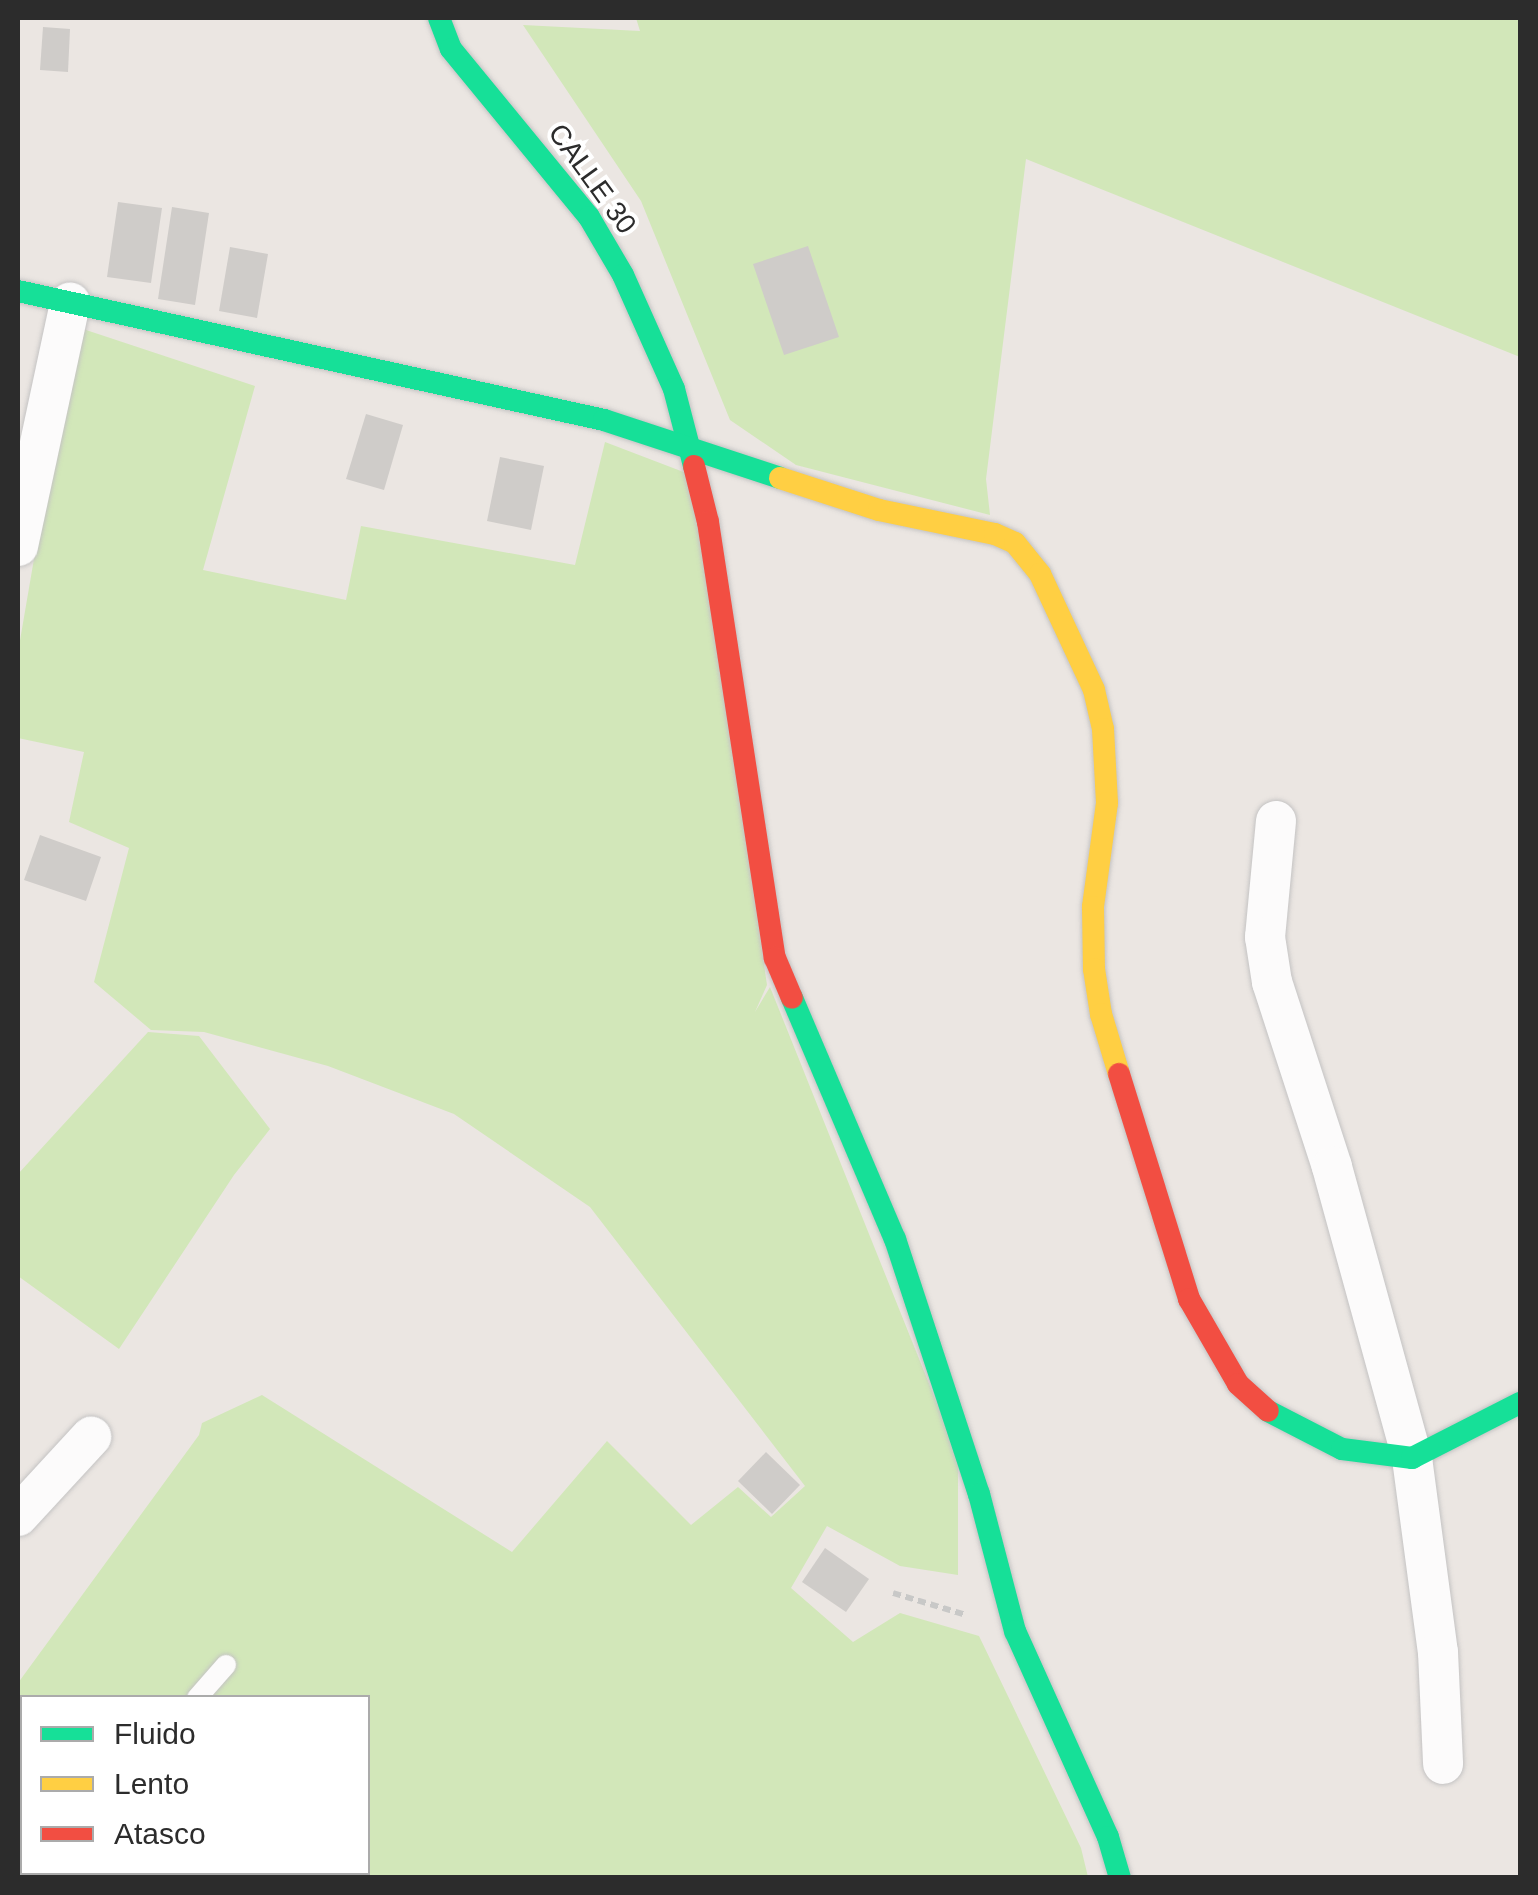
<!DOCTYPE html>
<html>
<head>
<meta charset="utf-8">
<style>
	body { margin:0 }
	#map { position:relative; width:1538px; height:1895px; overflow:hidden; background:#ebe6e2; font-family:Arial,sans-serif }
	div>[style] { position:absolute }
	.green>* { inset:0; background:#d2e7b9 }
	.building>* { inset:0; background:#cfccc9 }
	.path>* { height:6px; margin-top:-3px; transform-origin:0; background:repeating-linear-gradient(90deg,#c8c8c7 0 8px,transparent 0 13px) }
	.roads { filter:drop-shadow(0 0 2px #c4c3c3) drop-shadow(0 0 2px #c4c3c3) }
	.lane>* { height:20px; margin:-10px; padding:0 10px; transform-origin:10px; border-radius:10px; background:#fcfbfb }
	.street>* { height:40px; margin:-20px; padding:0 20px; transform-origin:20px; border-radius:20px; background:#fcfbfb }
	.fast>* { height:22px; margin:-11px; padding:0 11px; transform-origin:11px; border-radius:11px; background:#16e098 }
	.slow>* { height:22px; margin:-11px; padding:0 11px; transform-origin:11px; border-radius:11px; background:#ffcf43 }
	.jam>* { height:22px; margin:-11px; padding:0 11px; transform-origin:11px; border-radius:11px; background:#f24e42 }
	span { translate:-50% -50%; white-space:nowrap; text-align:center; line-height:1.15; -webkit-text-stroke:8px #fff; paint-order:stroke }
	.street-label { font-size:28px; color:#2c2c2c }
	.frame { position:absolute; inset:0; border:20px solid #2c2c2c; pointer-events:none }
	.legend { position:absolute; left:20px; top:1695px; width:350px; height:180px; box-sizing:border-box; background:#fff; border:2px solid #ababab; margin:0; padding:12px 18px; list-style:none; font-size:30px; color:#2c2c2c }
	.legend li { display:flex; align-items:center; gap:20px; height:50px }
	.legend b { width:50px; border:2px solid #ababab }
</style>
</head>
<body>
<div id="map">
	<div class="green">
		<i style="clip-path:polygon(636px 18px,1520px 18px,1520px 357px,1026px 159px,986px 479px,990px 515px,796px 465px,730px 420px,641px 201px,523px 25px,640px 31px)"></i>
		<i style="clip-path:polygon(evenodd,74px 326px,255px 386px,203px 570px,346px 600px,361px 526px,575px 565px,605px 442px,694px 476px,767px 985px,755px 1012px,770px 987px,958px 1456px,958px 1575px,900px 1566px,827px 1526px,791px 1588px,853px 1642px,900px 1613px,979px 1636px,1081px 1848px,1088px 1877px,18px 1877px,18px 1683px,199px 1435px,202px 1423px,262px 1395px,512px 1552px,607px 1441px,691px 1525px,738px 1487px,771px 1517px,805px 1486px,590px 1207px,454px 1114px,328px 1066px,204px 1032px,151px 1030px,94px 982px,129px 848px,69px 822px,84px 752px,18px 738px,18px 652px,74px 326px,22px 1698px,368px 1698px,368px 1872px,22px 1872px,22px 1698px)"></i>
		<i style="clip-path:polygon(148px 1032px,199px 1036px,270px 1129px,234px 1175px,119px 1349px,18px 1276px,18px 1174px)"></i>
	</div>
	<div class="building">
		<i style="clip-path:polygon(43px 27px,70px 29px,68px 72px,40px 70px)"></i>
		<i style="clip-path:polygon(118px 202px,162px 208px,151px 283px,107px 277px)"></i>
		<i style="clip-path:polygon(172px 207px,209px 213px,195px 305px,158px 299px)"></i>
		<i style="clip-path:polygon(808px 246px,839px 337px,784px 355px,753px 264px)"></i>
		<i style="clip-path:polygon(230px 247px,268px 254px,257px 318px,219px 311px)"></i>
		<i style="clip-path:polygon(366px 414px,403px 425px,384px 490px,346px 479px)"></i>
		<i style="clip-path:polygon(500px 457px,544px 466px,531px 530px,487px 521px)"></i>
		<i style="clip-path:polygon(40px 835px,101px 857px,86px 901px,24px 880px)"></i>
		<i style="clip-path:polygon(766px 1452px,800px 1485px,772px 1514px,738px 1481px)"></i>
		<i style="clip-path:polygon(825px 1548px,869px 1579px,846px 1612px,802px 1582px)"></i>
	</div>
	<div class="path">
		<i style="left:893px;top:1593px;width:76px;rotate:16.8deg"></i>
	</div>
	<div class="roads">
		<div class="lane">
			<i style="left:197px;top:1698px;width:44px;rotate:-48.7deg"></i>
			<i style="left:40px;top:1878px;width:7px;rotate:-56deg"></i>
		</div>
		<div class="street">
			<i style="left:18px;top:546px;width:249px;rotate:-77.9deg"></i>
			<i style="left:1276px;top:821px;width:117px;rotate:95.4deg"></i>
			<i style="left:1265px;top:937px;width:46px;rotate:81.2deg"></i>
			<i style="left:1272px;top:982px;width:194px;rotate:72deg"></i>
			<i style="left:1332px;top:1167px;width:302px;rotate:74.6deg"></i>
			<i style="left:1412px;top:1458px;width:196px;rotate:82.4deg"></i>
			<i style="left:1438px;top:1652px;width:112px;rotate:87.4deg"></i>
			<i style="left:18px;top:1516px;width:108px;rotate:-47.3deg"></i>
		</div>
		<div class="fast">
			<i style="left:439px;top:18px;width:33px;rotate:69deg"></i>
			<i style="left:451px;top:49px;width:217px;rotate:50.6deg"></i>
			<i style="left:589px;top:217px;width:67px;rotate:59.6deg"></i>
			<i style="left:623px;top:275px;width:125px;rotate:65.9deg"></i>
			<i style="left:674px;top:389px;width:80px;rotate:75.4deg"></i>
			<i style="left:18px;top:291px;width:600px;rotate:12.41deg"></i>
			<i style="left:604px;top:420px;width:185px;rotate:18.2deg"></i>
			<i style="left:792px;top:998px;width:262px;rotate:66.9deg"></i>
			<i style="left:895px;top:1239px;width:268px;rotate:71.8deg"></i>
			<i style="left:979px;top:1494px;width:142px;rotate:75.3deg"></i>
			<i style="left:1015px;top:1631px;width:226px;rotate:65.7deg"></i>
			<i style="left:1108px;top:1837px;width:43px;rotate:73.7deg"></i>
			<i style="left:1268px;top:1411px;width:83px;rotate:27.2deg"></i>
			<i style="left:1342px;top:1449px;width:71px;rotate:7.3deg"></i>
			<i style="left:1412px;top:1458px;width:121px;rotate:-27deg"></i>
		</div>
		<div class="slow">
			<i style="left:780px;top:478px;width:104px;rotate:17.9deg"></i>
			<i style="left:879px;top:510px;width:118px;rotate:11.7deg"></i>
			<i style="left:995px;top:534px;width:22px;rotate:24deg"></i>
			<i style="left:1015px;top:543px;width:40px;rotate:51deg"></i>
			<i style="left:1040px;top:574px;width:128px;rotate:65deg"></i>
			<i style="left:1094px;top:690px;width:40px;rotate:77deg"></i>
			<i style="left:1103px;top:729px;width:74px;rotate:86.9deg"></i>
			<i style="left:1107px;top:803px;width:105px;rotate:97.7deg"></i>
			<i style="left:1093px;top:907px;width:62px;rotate:89.1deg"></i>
			<i style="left:1094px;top:969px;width:46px;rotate:81.2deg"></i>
			<i style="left:1101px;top:1014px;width:63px;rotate:73.3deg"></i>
		</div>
		<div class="jam">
			<i style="left:694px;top:466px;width:58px;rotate:76deg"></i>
			<i style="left:708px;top:522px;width:441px;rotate:81.3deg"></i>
			<i style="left:775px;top:958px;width:43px;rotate:67deg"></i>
			<i style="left:1119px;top:1074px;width:236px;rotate:72.7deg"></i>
			<i style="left:1189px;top:1299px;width:98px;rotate:60deg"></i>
			<i style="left:1238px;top:1384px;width:40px;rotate:42deg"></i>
		</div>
	</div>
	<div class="street-label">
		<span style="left:592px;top:179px;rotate:54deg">CALLE 30</span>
	</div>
	<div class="frame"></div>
	<ul class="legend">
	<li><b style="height:12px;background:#16e098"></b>Fluido</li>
	<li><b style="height:12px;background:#ffcf43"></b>Lento</li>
	<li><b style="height:12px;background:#f24e42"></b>Atasco</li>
	</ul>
</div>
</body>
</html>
